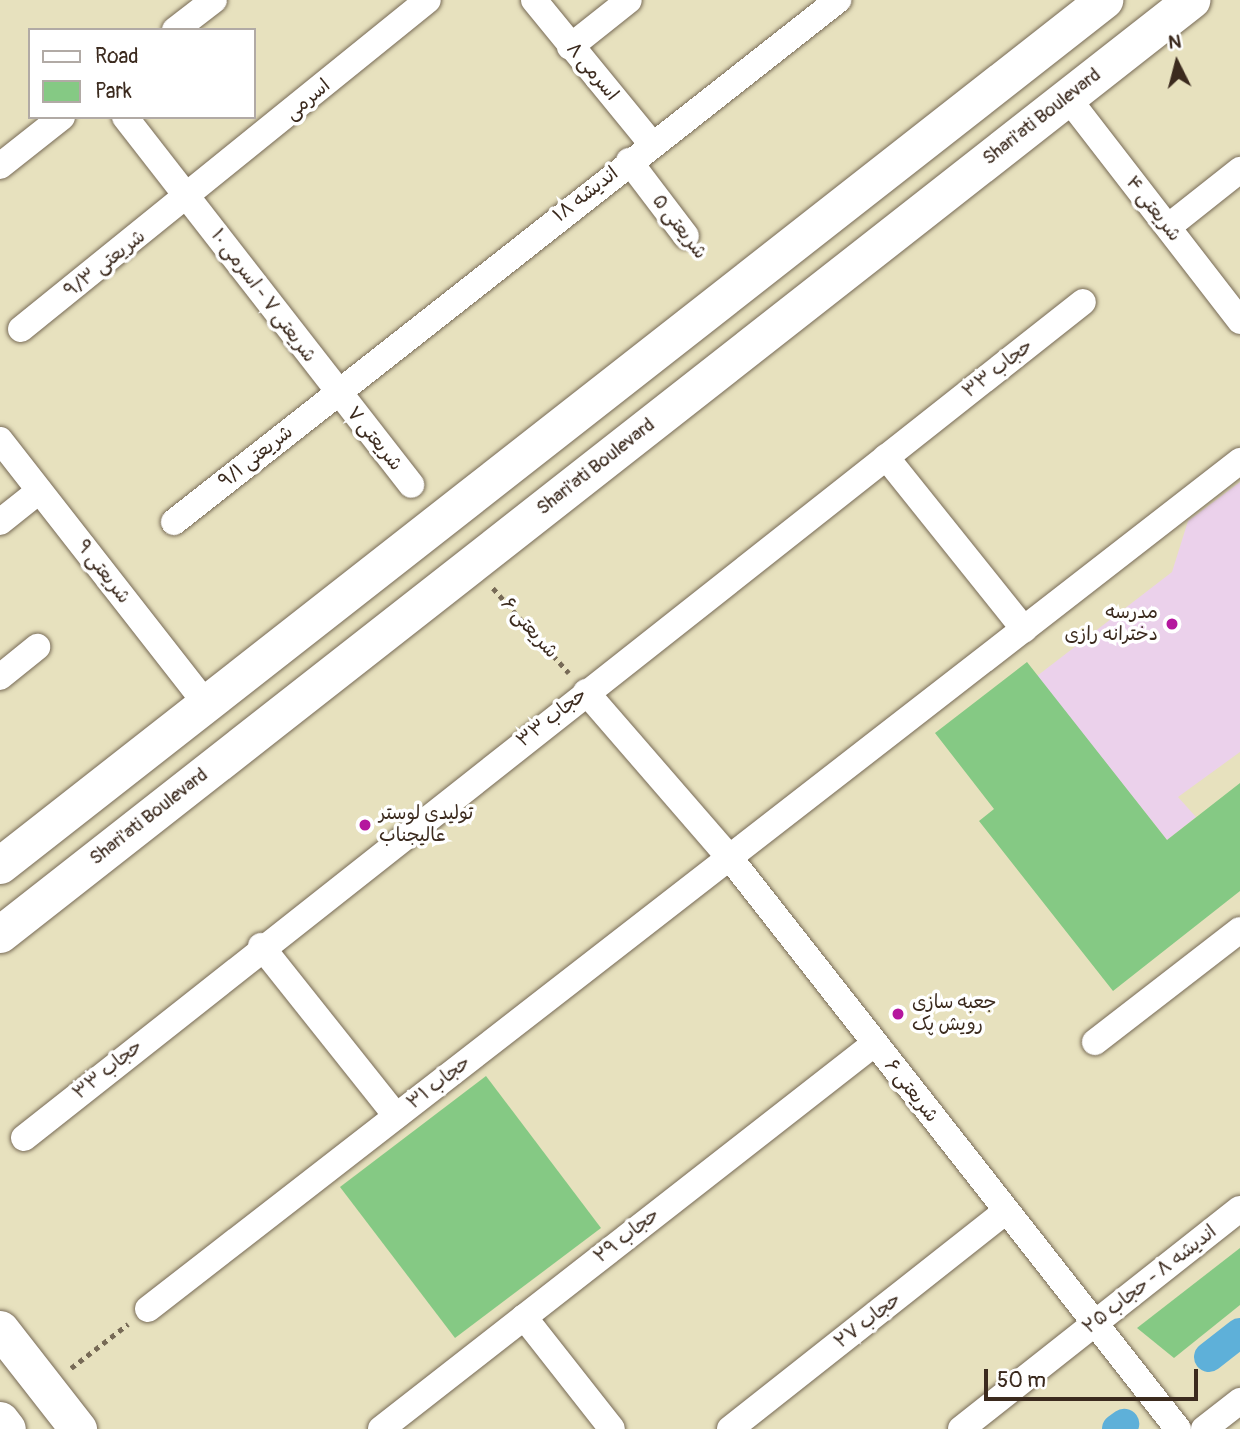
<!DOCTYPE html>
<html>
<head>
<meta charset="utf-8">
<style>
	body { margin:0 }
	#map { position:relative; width:1240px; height:1429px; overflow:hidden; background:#e7e1be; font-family:Pangolin,"Playpen Sans Arabic",sans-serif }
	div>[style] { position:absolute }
	.built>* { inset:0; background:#ebd1eb }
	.green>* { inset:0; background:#85c984 }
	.canal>* { height:30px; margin:-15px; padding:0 15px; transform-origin:15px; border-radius:15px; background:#5eb0d9 }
	.path>* { height:4.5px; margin-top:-2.25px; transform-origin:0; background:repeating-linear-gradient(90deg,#776a56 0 5px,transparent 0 10px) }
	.roads { filter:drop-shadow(0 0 2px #776a56) drop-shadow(0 0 2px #776a56) }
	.minor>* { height:26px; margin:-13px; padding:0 13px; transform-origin:13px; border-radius:13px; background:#fff }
	.secondary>* { height:37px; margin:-18.5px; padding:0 18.5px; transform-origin:18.5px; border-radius:18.5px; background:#fff }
	.dots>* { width:19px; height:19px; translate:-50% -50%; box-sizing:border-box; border:4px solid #fff; border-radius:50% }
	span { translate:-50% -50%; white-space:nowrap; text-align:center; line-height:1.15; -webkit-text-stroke:7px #fff; paint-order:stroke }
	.street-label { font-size:19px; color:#3b2a1e }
	.poi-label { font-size:19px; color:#3b2a1e }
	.right { translate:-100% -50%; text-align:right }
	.left { translate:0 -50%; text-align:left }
	.legend { position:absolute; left:28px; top:28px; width:228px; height:91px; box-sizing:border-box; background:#fff; border:2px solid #b1aaa5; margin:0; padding:9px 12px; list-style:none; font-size:21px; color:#3b2a1e }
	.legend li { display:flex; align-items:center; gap:14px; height:35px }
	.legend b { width:35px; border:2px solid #b1aaa5 }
	.north { position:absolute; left:1142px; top:28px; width:70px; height:70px; -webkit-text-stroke:5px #fff; paint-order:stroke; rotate:354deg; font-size:19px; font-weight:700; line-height:28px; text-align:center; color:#3b2a1e }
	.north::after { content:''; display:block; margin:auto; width:24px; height:32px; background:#3b2a1e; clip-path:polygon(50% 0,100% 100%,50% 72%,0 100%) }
	.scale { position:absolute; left:984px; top:1369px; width:214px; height:32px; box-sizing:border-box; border:4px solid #3b2a1e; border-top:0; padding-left:9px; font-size:21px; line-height:24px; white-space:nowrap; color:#3b2a1e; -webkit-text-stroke:5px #fff; paint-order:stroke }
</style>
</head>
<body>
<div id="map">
	<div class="built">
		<i style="clip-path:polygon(1240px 482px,1240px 752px,1178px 797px,1196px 817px,1167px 840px,1037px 676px,1172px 572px,1188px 521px)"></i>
	</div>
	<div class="green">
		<i style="clip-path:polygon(1027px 662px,1167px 840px,1240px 783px,1240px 891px,1113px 991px,979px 821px,994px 809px,935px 733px)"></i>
		<i style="clip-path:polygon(486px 1076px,601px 1228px,455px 1338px,340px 1187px)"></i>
		<i style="clip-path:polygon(1240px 1248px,1240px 1305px,1174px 1358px,1137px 1328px)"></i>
	</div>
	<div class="canal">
		<i style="left:1209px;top:1357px;width:39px;rotate:-38deg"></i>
		<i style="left:1117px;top:1429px;width:9px;rotate:-36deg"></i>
	</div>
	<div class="path">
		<i style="left:493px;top:588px;width:114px;rotate:48.2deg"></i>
		<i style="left:71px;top:1368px;width:72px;rotate:-37.7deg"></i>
	</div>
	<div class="roads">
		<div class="minor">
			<i style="left:534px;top:0;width:185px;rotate:50.7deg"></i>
			<i style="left:175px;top:30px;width:49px;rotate:-37.6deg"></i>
			<i style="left:570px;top:47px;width:75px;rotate:-38.5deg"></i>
			<i style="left:1067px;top:97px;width:283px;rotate:52.3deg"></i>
			<i style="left:125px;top:117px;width:466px;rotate:52.1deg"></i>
			<i style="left:629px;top:161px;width:94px;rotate:52.8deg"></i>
			<i style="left:0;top:166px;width:79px;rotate:-38.3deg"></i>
			<i style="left:1168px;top:227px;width:92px;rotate:-38.4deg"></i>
			<i style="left:21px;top:329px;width:523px;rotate:-38.95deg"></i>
			<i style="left:0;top:440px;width:335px;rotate:52deg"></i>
			<i style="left:886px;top:457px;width:221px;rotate:51.3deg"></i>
			<i style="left:0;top:522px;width:50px;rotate:-38.5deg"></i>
			<i style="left:174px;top:522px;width:845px;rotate:-38.17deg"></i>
			<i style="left:0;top:677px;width:48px;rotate:-39deg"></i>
			<i style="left:586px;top:692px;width:220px;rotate:49.1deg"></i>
			<i style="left:730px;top:858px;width:726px;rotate:51.88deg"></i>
			<i style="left:261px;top:946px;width:217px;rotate:51.5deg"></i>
			<i style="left:1095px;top:1042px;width:183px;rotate:-37.7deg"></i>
			<i style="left:24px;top:1138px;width:1349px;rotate:-38.29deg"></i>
			<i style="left:148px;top:1309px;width:1383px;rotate:-37.83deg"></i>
			<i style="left:524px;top:1317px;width:142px;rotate:51.8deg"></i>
			<i style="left:381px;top:1429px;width:626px;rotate:-37.99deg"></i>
			<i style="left:730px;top:1429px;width:350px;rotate:-38.3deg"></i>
			<i style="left:961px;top:1429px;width:355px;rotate:-38.3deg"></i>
			<i style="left:1204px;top:1429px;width:46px;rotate:-37.9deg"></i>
		</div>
		<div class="secondary">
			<i style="left:0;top:865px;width:1403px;rotate:-38.08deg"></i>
			<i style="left:0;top:934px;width:1514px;rotate:-38.1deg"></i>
			<i style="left:0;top:1329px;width:127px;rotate:52deg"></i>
			<i style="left:0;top:1420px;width:11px;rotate:52deg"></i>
		</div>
	</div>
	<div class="dots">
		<i style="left:1172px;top:624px;background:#b5179e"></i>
		<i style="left:365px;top:825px;background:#b5179e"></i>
		<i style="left:898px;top:1014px;background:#b5179e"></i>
	</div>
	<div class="street-label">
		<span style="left:592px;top:72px;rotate:50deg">اسرمی ۸</span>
		<span style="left:308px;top:100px;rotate:-40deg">اسرمی</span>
		<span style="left:1042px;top:117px;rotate:-38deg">Shari'ati Boulevard</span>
		<span style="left:586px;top:195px;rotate:-38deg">اندیشه ۱۸</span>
		<span style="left:1153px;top:209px;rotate:52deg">شریعتی ۴</span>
		<span style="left:679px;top:227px;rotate:52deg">شریعتی ۵</span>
		<span style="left:105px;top:264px;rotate:-38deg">شریعتی ۹/۳</span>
		<span style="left:263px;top:296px;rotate:53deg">شریعتی ۷ - اسرمی ۱۰</span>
		<span style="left:998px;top:369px;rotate:-38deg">حجاب ۳۳</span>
		<span style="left:374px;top:439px;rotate:51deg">شریعتی ۷</span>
		<span style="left:256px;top:457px;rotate:-38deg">شریعتی ۹/۱</span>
		<span style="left:596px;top:467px;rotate:-38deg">Shari'ati Boulevard</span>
		<span style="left:103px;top:572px;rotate:52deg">شریعتی ۹</span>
		<span style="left:529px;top:628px;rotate:48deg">شریعتی ۶</span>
		<span style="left:552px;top:718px;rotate:-38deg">حجاب ۳۳</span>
		<span style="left:149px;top:817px;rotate:-38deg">Shari'ati Boulevard</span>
		<span style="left:108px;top:1070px;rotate:-39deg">حجاب ۳۳</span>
		<span style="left:439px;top:1083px;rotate:-38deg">حجاب ۳۱</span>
		<span style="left:911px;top:1091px;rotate:52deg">شریعتی ۶</span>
		<span style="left:627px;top:1236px;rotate:-38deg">حجاب ۲۹</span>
		<span style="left:1150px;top:1280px;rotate:-38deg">اندیشه ۸ - حجاب ۲۵</span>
		<span style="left:868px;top:1321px;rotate:-38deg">حجاب ۲۷</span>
	</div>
	<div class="poi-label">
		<span class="right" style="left:1158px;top:624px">مدرسه<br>دخترانه رازی</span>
		<span class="left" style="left:379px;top:825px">تولیدی لوستر<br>عالیجناب</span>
		<span class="left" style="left:912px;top:1014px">جعبه سازی<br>رویش پک</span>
	</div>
	<ul class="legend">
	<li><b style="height:9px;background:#fff"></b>Road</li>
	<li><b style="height:19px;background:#85c984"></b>Park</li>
	</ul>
	<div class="north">N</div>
	<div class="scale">50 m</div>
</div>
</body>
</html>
